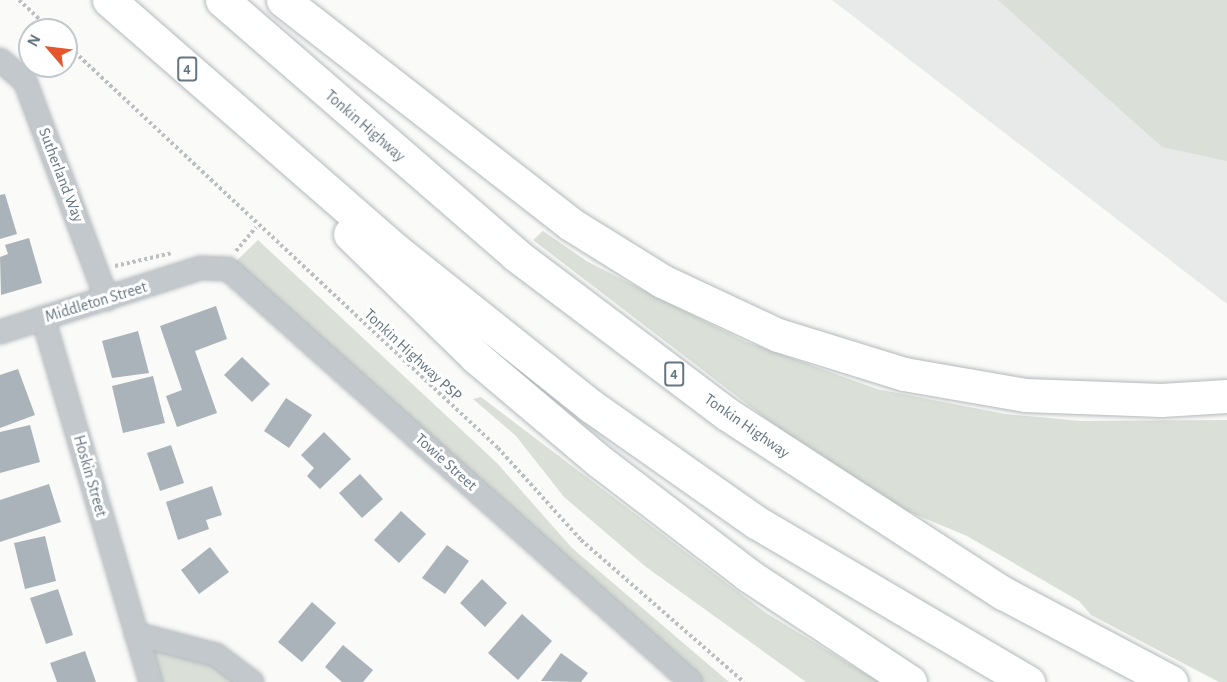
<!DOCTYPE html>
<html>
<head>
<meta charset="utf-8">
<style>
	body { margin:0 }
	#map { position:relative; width:1227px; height:682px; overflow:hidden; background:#fafaf8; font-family:"Alegreya Sans",sans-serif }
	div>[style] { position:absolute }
	.built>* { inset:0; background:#e8e9e9 }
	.green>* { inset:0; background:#dadfd7 }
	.building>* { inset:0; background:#aab3b9 }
	.path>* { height:4px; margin-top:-2px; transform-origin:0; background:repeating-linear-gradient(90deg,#bbbfc2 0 3px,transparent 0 6px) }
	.roads { filter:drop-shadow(0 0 2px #b4b9bd) drop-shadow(0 0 2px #b4b9bd) }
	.street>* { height:22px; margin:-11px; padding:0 11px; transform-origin:11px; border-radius:11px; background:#c3c8cc }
	.highway>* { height:33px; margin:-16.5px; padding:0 16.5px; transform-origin:16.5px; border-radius:16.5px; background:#fff }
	span { translate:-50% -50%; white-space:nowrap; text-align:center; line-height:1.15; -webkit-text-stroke:6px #fff; paint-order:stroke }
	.shield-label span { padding:2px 4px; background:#fff; border:2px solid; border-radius:4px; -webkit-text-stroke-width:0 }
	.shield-label { font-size:15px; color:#657683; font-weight:700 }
	.street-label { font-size:16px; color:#657683 }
	.north { position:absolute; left:18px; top:18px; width:60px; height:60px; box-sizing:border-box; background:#fff; border:2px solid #c1c8cd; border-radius:50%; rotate:298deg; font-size:16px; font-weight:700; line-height:24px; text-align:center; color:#657683 }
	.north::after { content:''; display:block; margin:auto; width:21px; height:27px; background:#e4572e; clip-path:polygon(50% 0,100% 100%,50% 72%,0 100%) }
</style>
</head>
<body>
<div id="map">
	<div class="built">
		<i style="clip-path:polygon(832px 0,1227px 0,1227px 304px)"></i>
	</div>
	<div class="green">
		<i style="clip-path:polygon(998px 0,1227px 0,1227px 161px,1162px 147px)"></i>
		<i style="clip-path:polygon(543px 231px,588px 262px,744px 341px,877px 389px,1005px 414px,1081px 421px,1227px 420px,1227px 682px,1219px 682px,1091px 615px,1079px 601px,967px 536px,902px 509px,865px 486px,777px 427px,533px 240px)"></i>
		<i style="clip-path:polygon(258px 240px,497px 463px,572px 548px,729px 682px,691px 682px,228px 269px)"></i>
		<i style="clip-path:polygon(481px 397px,766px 613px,879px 682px,806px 682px,646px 567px,564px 497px,516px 436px,473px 399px)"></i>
		<i style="clip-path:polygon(136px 634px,252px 682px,151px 682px)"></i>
	</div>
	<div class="building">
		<i style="clip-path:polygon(5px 194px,17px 234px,0 239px,0 195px)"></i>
		<i style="clip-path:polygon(29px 238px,42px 283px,1px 295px,0 257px,8px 254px,5px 245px)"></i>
		<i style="clip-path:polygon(216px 306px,227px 339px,195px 351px,217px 413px,177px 427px,166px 396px,182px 390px,160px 326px)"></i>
		<i style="clip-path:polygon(138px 331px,149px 373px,112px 378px,102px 341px)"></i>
		<i style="clip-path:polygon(242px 357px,270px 384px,252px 402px,224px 375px)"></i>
		<i style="clip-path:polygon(18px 369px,35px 415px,0 428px,0 375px)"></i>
		<i style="clip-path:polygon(153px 376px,165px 423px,123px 433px,112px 386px)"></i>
		<i style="clip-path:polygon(286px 398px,312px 415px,289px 448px,264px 431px)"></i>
		<i style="clip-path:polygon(30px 425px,40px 462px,0 473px,0 432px)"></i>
		<i style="clip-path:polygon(324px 432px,351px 459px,320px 489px,307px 476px,314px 468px,301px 455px)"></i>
		<i style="clip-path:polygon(171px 445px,184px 483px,160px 491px,147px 453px)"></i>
		<i style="clip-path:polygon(360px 474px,383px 499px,362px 518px,339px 493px)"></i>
		<i style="clip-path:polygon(49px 484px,61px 522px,0 542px,0 500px)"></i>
		<i style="clip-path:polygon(212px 486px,222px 515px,206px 520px,209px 529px,178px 540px,166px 502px)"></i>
		<i style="clip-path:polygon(401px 511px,426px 534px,399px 563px,374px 540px)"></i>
		<i style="clip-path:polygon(45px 536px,56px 581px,25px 589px,14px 543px)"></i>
		<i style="clip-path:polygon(447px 545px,469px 561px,445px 594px,422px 578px)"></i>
		<i style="clip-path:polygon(210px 547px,229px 572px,199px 594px,181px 570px)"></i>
		<i style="clip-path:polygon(482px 579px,507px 603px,485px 627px,460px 603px)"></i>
		<i style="clip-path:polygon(58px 589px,73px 635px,46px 644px,30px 598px)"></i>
		<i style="clip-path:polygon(312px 602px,336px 623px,302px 662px,278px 642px)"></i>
		<i style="clip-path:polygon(522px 614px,552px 641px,518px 680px,488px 653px)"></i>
		<i style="clip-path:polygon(343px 645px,373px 670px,363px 682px,342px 682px,325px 667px)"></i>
		<i style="clip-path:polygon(85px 651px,96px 682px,57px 682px,50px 663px)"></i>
		<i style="clip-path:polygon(561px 653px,588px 673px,581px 682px,541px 681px)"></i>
	</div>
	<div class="path">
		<i style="left:19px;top:0;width:44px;rotate:43.2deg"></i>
		<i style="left:66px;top:44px;width:591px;rotate:43.08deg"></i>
		<i style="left:498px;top:448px;width:124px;rotate:47.9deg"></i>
		<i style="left:581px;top:540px;width:216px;rotate:41.1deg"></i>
		<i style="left:236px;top:251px;width:31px;rotate:-50deg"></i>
		<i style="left:115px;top:266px;width:58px;rotate:-12.8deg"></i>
	</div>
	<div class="roads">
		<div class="street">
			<i style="left:0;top:60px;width:33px;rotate:40deg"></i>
			<i style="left:25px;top:81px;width:233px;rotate:69.4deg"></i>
			<i style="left:43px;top:318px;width:380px;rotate:73.5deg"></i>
			<i style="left:0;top:332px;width:211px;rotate:-17.7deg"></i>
			<i style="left:201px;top:268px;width:27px;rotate:2deg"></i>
			<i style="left:228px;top:269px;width:620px;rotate:41.73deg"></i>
			<i style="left:136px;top:634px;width:83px;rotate:14.7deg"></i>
			<i style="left:216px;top:655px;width:45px;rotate:36.9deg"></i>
		</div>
		<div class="highway">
			<i style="left:109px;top:0;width:383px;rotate:41.1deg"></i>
			<i style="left:398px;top:252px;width:247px;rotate:38.6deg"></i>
			<i style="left:591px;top:406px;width:202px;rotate:35.1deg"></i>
			<i style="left:756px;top:522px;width:316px;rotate:30.5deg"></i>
			<i style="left:222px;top:0;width:389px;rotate:40.9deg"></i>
			<i style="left:516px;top:255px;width:264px;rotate:37deg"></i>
			<i style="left:727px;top:414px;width:329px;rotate:33deg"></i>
			<i style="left:1003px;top:593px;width:190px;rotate:27.9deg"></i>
			<i style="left:283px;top:0;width:363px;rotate:37.9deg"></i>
			<i style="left:569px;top:223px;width:110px;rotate:31.9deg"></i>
			<i style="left:662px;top:281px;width:128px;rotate:25deg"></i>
			<i style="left:778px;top:335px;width:132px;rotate:17.2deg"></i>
			<i style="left:904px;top:374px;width:123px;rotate:9.8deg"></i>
			<i style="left:1025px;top:395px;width:136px;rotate:2.1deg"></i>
			<i style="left:1161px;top:400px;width:66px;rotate:-3.5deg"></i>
			<i style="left:350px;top:234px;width:176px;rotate:44.3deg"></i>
			<i style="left:476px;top:357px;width:161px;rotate:40.2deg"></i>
			<i style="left:599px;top:461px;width:188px;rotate:37.4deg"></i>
			<i style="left:748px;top:575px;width:194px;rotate:33.4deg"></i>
		</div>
	</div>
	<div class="shield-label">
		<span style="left:187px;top:69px">4</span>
		<span style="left:674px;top:374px">4</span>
	</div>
	<div class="street-label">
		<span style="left:365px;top:126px;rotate:41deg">Tonkin Highway</span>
		<span style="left:61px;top:175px;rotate:69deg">Sutherland Way</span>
		<span style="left:96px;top:302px;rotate:-17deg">Middleton Street</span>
		<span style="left:413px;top:355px;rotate:43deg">Tonkin Highway PSP</span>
		<span style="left:747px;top:426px;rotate:35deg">Tonkin Highway</span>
		<span style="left:446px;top:462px;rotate:42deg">Towie Street</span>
		<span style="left:90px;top:476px;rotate:74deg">Hoskin Street</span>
	</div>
	<div class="north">N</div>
</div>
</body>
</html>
